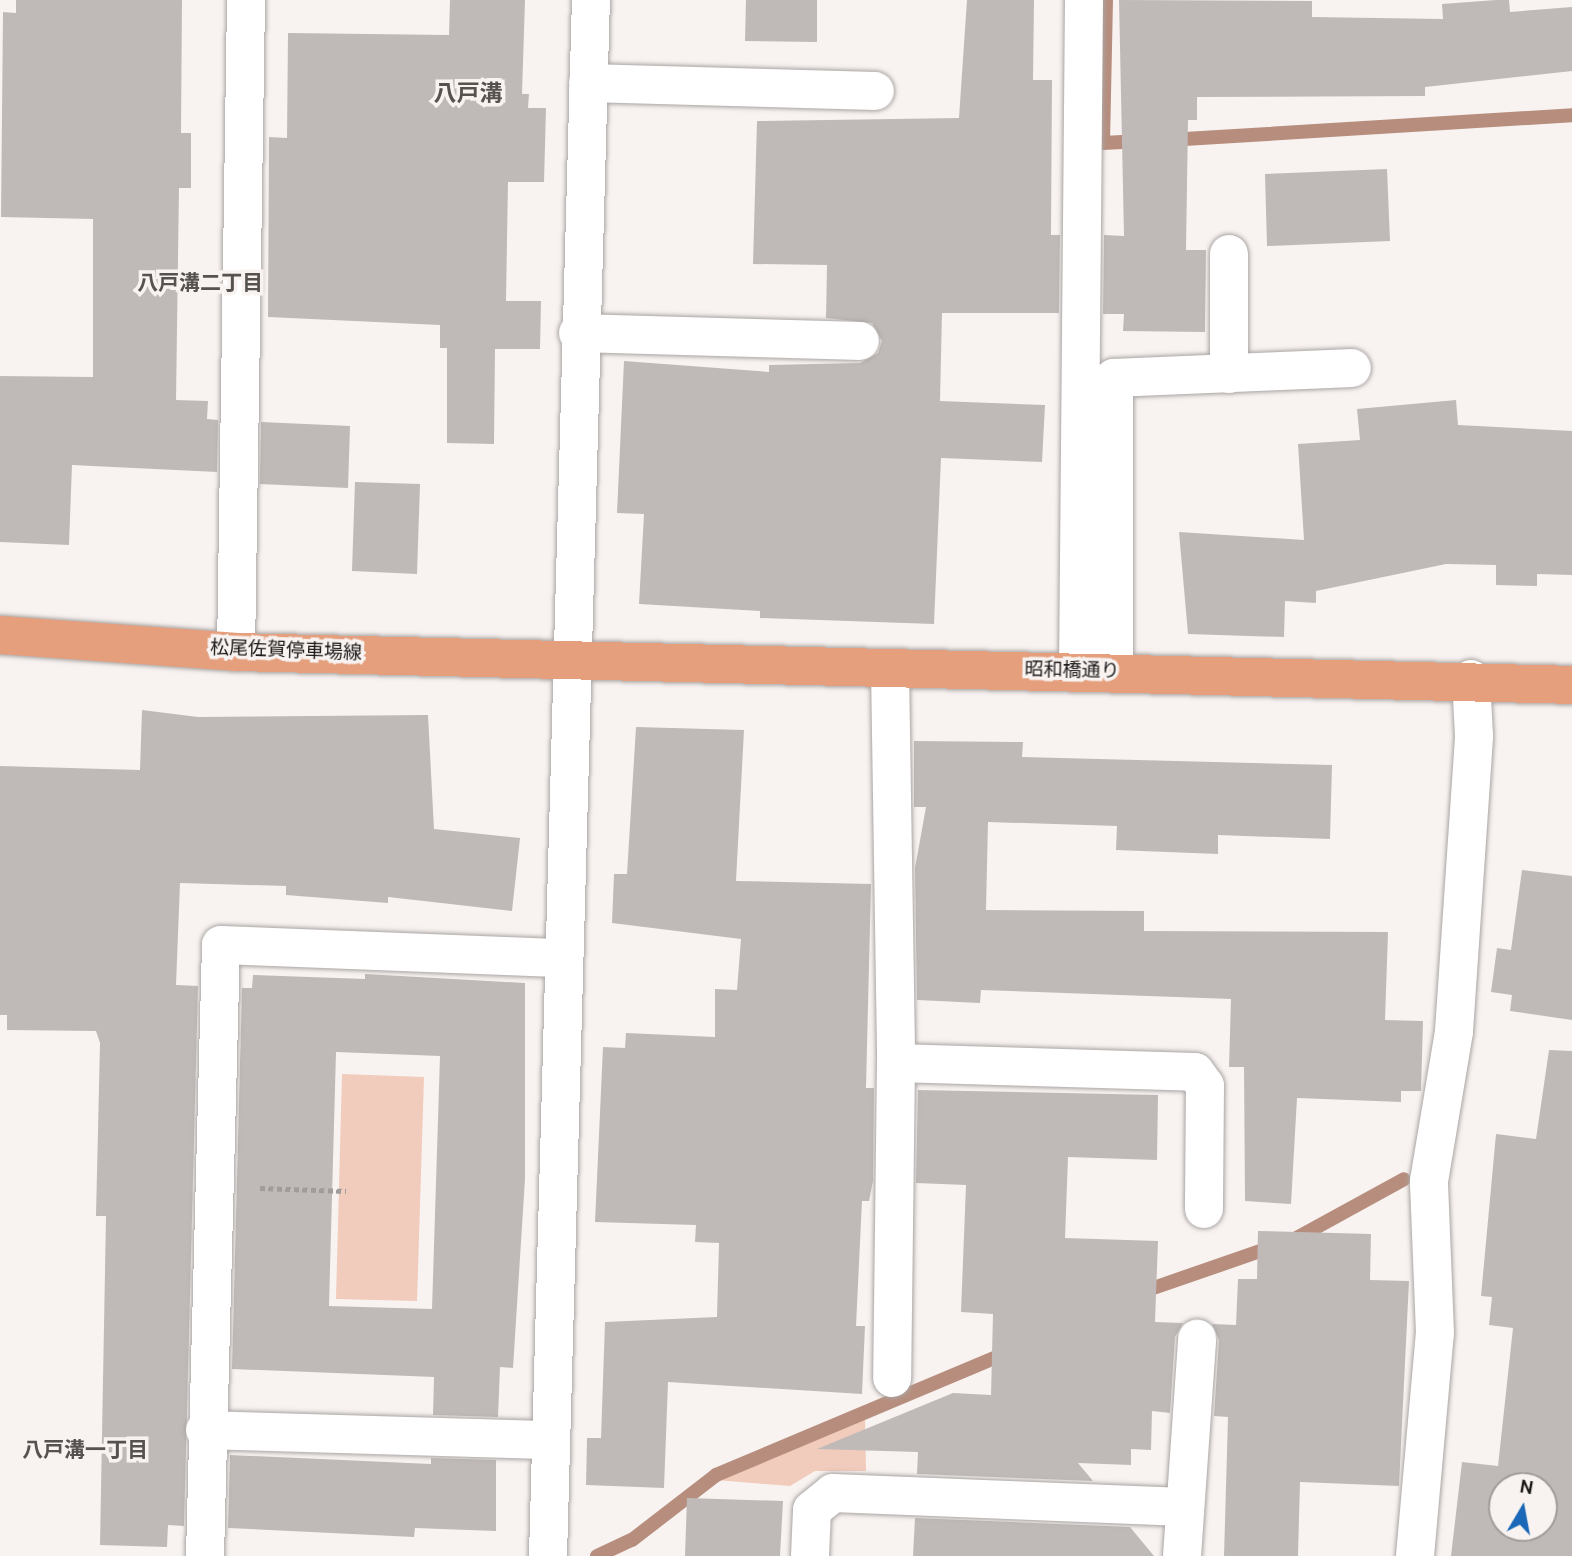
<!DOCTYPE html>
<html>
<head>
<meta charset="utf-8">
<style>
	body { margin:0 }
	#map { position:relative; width:1572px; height:1556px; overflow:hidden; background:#f8f3f1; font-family:Overpass,"Noto Sans JP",sans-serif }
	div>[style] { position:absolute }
	.green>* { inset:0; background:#f1cbbb }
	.stream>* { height:14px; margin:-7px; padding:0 7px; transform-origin:7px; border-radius:7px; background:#b78e7e }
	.building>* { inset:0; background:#bfbab8 }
	.path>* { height:4.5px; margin-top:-2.25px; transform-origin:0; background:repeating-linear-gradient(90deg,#a09c9b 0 5px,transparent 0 8.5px) }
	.roads { filter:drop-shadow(0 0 2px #aaa5a3) drop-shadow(0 0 2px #aaa5a3) }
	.minor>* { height:38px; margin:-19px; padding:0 19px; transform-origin:19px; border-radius:19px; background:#fff }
	.major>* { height:38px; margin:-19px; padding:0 19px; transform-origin:19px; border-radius:19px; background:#e59f7d }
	span { translate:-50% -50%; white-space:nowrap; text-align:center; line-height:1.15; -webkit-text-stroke:7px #f8f3f1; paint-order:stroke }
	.street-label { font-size:19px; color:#1b1918 }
	.neighbourhood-label { font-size:21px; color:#565250; font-weight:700 }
	.quarter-label { font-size:23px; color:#565250; font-weight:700 }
	.north { position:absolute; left:1488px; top:1472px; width:70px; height:70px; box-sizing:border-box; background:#f8f3f1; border:2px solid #a09c9a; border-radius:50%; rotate:10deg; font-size:19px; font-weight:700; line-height:28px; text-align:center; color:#1b1918 }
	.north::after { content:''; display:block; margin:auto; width:24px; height:32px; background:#1a68b7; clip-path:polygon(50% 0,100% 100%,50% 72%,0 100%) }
</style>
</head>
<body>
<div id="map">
	<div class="green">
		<i style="clip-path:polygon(342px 1074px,424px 1077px,417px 1301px,336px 1299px)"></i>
		<i style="clip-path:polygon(865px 1418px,866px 1471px,815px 1471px,790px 1486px,716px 1480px)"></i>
	</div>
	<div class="stream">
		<i style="left:1106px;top:0;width:143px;rotate:91.2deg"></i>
		<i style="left:1103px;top:143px;width:38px;rotate:-3deg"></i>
		<i style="left:1168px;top:140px;width:405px;rotate:-3.5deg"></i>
		<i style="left:1295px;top:1239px;width:124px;rotate:-28.8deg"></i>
		<i style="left:1139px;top:1293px;width:144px;rotate:-19.1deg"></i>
		<i style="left:597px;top:1556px;width:38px;rotate:-25deg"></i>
		<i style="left:632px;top:1540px;width:106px;rotate:-37.7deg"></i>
		<i style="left:716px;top:1475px;width:318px;rotate:-22.8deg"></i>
	</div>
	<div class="building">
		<i style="clip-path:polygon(16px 0,182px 0,181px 133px,191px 133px,191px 188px,179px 188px,176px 400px,208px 401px,207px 419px,218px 420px,217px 472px,72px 465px,69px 545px,0 542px,0 376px,93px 377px,93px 219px,1px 217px,3px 12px,16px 13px)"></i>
		<i style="clip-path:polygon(450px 0,525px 0,522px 94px,529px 94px,528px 108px,546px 108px,544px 182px,508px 182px,506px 301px,541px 301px,540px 349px,495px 349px,494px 444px,447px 443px,447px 348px,440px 348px,440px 325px,268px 317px,269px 137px,287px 138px,288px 33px,449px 35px)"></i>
		<i style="clip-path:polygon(746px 0,817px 0,817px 42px,745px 41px)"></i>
		<i style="clip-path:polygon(967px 0,1034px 0,1033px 80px,1052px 80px,1051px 235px,1060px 235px,1059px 313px,942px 313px,940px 401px,1045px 405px,1042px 462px,941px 458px,934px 624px,760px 618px,760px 611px,639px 604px,644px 514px,617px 513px,624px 361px,769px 372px,769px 365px,860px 363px,878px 353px,882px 341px,872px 323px,826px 318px,827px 265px,753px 264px,757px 121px,959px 118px)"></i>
		<i style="clip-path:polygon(1119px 0,1312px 1px,1312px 17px,1443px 19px,1442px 4px,1496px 0,1509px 0,1510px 12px,1572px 7px,1572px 71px,1425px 87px,1425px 96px,1197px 97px,1197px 120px,1188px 120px,1186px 250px,1206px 250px,1205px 332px,1123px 331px,1124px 314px,1103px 314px,1104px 235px,1124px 236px)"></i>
		<i style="clip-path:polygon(1387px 169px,1390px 241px,1267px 246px,1265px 174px)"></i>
		<i style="clip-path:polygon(1456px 400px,1458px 425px,1572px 431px,1572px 575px,1537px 574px,1537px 586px,1496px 585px,1496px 565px,1446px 564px,1316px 591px,1316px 603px,1285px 601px,1284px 637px,1188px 634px,1179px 532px,1304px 540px,1298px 444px,1360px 440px,1357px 409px)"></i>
		<i style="clip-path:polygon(261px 422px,350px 426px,348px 488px,260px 484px)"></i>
		<i style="clip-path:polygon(355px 482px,420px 484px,417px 574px,352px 571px)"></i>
		<i style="clip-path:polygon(142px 710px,198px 717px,428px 715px,434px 829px,520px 838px,512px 911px,388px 897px,388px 903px,286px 895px,286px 886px,180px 883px,176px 985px,198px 986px,184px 1526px,168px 1525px,167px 1547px,100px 1545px,106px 1216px,96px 1216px,100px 1043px,96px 1031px,7px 1030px,7px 1015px,0 1015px,0 766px,140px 770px)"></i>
		<i style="clip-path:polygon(636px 727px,744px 730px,736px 881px,871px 884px,866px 1088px,874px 1088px,873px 1181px,869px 1201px,862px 1201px,856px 1326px,865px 1326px,862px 1394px,668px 1382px,664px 1488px,586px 1485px,587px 1438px,601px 1438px,605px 1322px,717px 1317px,719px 1243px,695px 1242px,696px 1225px,595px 1222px,603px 1047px,625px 1048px,626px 1033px,715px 1037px,715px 989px,737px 990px,741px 939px,612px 923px,614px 874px,627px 874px)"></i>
		<i style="clip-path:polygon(914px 741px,1023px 742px,1022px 757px,1332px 765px,1330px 839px,1218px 835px,1218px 854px,1116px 850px,1117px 826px,988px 822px,986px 910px,1144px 911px,1144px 931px,1388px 932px,1385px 1020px,1423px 1021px,1421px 1091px,1401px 1091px,1401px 1102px,1297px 1098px,1291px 1204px,1245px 1201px,1244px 1067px,1229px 1067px,1231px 999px,981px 990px,980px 1003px,917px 1000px,915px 868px,926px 807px,914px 807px)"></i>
		<i style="clip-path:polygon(1522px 870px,1572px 876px,1572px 1020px,1510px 1011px,1512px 995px,1491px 992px,1497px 948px,1511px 950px)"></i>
		<i style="clip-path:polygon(evenodd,365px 974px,525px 983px,525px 1179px,513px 1368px,500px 1367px,498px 1417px,433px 1415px,434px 1377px,232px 1369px,242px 988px,252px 988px,253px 975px,365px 979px,365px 974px,336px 1052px,440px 1056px,432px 1309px,329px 1306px,336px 1052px)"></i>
		<i style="clip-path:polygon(evenodd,1549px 1050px,1572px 1051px,1572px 1556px,1451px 1556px,1462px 1462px,1498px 1466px,1513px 1328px,1489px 1325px,1492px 1297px,1481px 1296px,1496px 1134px,1536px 1139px,1549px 1050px,1502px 1486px,1544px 1486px,1544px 1528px,1502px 1528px,1502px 1486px)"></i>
		<i style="clip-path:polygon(918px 1090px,1158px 1095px,1157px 1160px,1068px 1157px,1065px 1238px,1158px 1241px,1155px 1322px,1183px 1323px,1175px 1337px,1170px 1413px,1152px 1411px,1151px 1450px,1131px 1449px,1131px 1465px,1078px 1463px,1093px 1481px,917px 1474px,918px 1452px,817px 1449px,953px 1393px,991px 1395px,993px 1314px,961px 1312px,966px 1185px,916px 1183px)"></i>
		<i style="clip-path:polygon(1258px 1231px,1371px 1234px,1370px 1280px,1409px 1281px,1399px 1486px,1300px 1482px,1298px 1556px,1224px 1556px,1228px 1417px,1214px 1416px,1219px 1340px,1212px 1324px,1236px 1325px,1238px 1279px,1257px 1279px)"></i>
		<i style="clip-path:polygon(230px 1455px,431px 1464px,431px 1458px,496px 1460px,496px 1531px,415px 1528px,414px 1537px,228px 1528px)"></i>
		<i style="clip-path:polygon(687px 1498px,783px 1501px,780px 1556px,685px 1556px)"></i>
		<i style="clip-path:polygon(915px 1518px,1130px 1527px,1154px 1556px,913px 1556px)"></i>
	</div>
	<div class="path">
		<i style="left:260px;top:1188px;width:86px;rotate:2deg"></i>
	</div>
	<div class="roads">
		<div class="minor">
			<i style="left:588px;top:83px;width:287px;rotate:1.6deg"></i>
			<i style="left:578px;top:333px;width:282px;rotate:1.6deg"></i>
			<i style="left:1229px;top:374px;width:120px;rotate:-90deg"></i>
			<i style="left:236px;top:652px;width:652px;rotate:-89.12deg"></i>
			<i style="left:890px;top:669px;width:394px;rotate:89.1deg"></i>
			<i style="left:896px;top:1063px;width:315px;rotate:90.7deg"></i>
			<i style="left:1078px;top:672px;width:672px;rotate:-89.49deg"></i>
			<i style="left:1114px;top:673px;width:295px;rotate:-90deg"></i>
			<i style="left:1114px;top:378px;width:238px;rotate:-2.4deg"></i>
			<i style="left:896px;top:1063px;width:299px;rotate:1.7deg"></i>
			<i style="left:1195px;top:1072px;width:17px;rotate:54deg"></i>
			<i style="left:1205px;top:1086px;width:123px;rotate:90.5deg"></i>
			<i style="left:205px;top:1430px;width:346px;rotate:1.7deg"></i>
			<i style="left:205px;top:1556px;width:611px;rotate:-88.5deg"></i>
			<i style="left:221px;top:945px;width:343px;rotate:2.2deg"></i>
			<i style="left:548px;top:1556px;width:1557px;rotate:-88.42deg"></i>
			<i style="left:810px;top:1556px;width:46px;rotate:-87.5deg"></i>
			<i style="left:812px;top:1510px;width:27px;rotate:-39deg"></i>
			<i style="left:833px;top:1493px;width:351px;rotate:2.3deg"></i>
			<i style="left:1182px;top:1556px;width:218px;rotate:-86deg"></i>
			<i style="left:1415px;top:1556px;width:224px;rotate:-84.9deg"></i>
			<i style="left:1435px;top:1333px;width:152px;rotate:-92.3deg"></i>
			<i style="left:1429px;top:1181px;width:152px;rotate:-80.5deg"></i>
			<i style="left:1454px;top:1031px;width:296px;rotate:-86.1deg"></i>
			<i style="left:1474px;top:736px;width:57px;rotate:-93deg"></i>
		</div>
		<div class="major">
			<i style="left:0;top:635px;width:237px;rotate:4.1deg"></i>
			<i style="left:236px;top:652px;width:1336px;rotate:1.41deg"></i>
		</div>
	</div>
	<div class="street-label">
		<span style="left:286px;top:652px;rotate:2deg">松尾佐賀停車場線</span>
		<span style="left:1072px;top:672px;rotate:1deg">昭和橋通り</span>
	</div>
	<div class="neighbourhood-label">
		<span style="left:200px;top:285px">八戸溝二丁目</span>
		<span style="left:85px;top:1452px">八戸溝一丁目</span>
	</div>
	<div class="quarter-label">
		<span style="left:468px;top:96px">八戸溝</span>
	</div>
	<div class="north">N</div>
</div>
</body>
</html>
